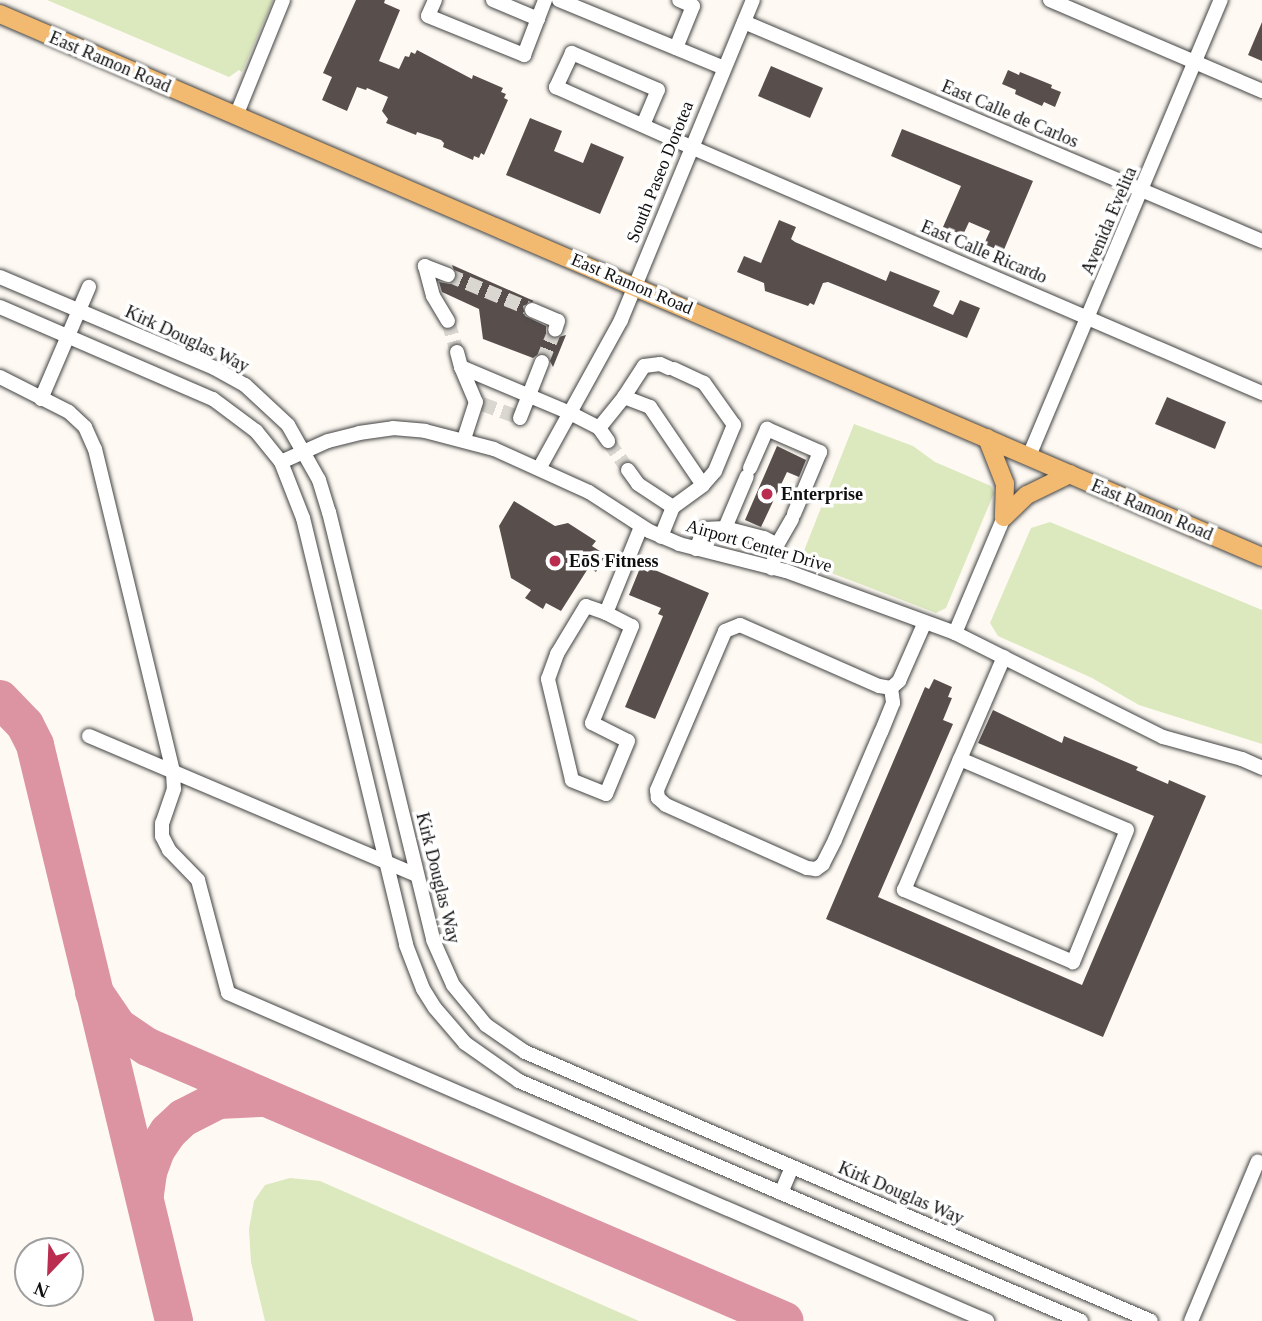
<!DOCTYPE html>
<html>
<head>
<meta charset="utf-8">
<style>
	body { margin:0 }
	#map { position:relative; width:1262px; height:1321px; overflow:hidden; background:#fefaf3; font-family:"Times New Roman",serif }
	div>[style] { position:absolute }
	.green>* { inset:0; background:#dce8be }
	.taxiway>* { height:38px; margin:-19px; padding:0 19px; transform-origin:19px; border-radius:19px; background:#dc94a2 }
	.building>* { inset:0; background:#584f4d }
	.minor-tunnel>* { height:14px; margin-top:-7px; transform-origin:0; background:repeating-linear-gradient(90deg,#dad7d1 0 14px,transparent 0 21px) }
	.roads { filter:drop-shadow(0 0 2px #434343) drop-shadow(0 0 2px #434343) }
	.minor>* { height:14px; margin:-7px; padding:0 7px; transform-origin:7px; border-radius:7px; background:#fff }
	.major>* { height:18px; margin:-9px; padding:0 9px; transform-origin:9px; border-radius:9px; background:#f2b970 }
	.dots>* { width:19px; height:19px; translate:-50% -50%; box-sizing:border-box; border:4px solid #fff; border-radius:50% }
	span { translate:-50% -50%; white-space:nowrap; text-align:center; line-height:1.15; -webkit-text-stroke:7px #fff; paint-order:stroke }
	.street-label { font-size:18px; color:#101010 }
	.poi-label { font-size:18px; color:#101010; font-weight:700 }
	.left { translate:0 -50%; text-align:left }
	.north { position:absolute; left:14px; top:1237px; width:70px; height:70px; box-sizing:border-box; background:#fff; border:2px solid #9f9f9f; border-radius:50%; rotate:203deg; font-size:19px; font-weight:700; line-height:28px; text-align:center; color:#101010 }
	.north::after { content:''; display:block; margin:auto; width:24px; height:32px; background:#bb2d50; clip-path:polygon(50% 0,100% 100%,50% 72%,0 100%) }
</style>
</head>
<body>
<div id="map">
	<div class="green">
		<i style="clip-path:polygon(47px 0,273px 0,242px 72px,239px 70px,229px 77px)"></i>
		<i style="clip-path:polygon(854px 424px,913px 446px,935px 462px,991px 486px,994px 493px,946px 608px,936px 613px,800px 561px)"></i>
		<i style="clip-path:polygon(1050px 522px,1262px 610px,1262px 744px,1139px 705px,1092px 678px,998px 636px,990px 623px,1031px 528px)"></i>
		<i style="clip-path:polygon(290px 1178px,320px 1181px,639px 1321px,265px 1321px,251px 1262px,249px 1229px,254px 1201px,265px 1185px)"></i>
	</div>
	<div class="taxiway">
		<i style="left:0;top:699px;width:36px;rotate:46deg"></i>
		<i style="left:25px;top:725px;width:22px;rotate:63deg"></i>
		<i style="left:35px;top:745px;width:593px;rotate:76.43deg"></i>
		<i style="left:94px;top:992px;width:42px;rotate:55.6deg"></i>
		<i style="left:118px;top:1027px;width:36px;rotate:34deg"></i>
		<i style="left:148px;top:1047px;width:693px;rotate:23.27deg"></i>
		<i style="left:145px;top:1194px;width:22px;rotate:-82deg"></i>
		<i style="left:148px;top:1172px;width:23px;rotate:-70deg"></i>
		<i style="left:156px;top:1150px;width:22px;rotate:-56deg"></i>
		<i style="left:168px;top:1132px;width:21px;rotate:-43deg"></i>
		<i style="left:183px;top:1118px;width:39px;rotate:-27deg"></i>
		<i style="left:218px;top:1100px;width:43px;rotate:-2.7deg"></i>
	</div>
	<div class="building">
		<i style="clip-path:polygon(356px 0,385px 0,384px 3px,400px 10px,379px 61px,399px 69px,405px 56px,409px 57px,411px 52px,415px 54px,417px 50px,472px 79px,473px 75px,503px 88px,501px 92px,506px 94px,504px 98px,508px 100px,484px 155px,481px 153px,479px 158px,474px 156px,473px 160px,443px 147px,444px 143px,441px 140px,417px 132px,416px 135px,386px 123px,388px 119px,382px 111px,388px 97px,367px 88px,366px 90px,357px 87px,347px 111px,322px 100px,332px 77px,323px 73px)"></i>
		<i style="clip-path:polygon(1262px 22px,1262px 61px,1248px 55px)"></i>
		<i style="clip-path:polygon(771px 66px,823px 88px,810px 118px,758px 96px)"></i>
		<i style="clip-path:polygon(1008px 70px,1019px 75px,1020px 72px,1052px 85px,1051px 88px,1061px 92px,1055px 107px,1044px 102px,1042px 106px,1015px 94px,1016px 90px,1002px 84px)"></i>
		<i style="clip-path:polygon(530px 118px,562px 131px,554px 151px,583px 163px,591px 143px,624px 157px,600px 214px,506px 175px)"></i>
		<i style="clip-path:polygon(902px 129px,1033px 181px,1003px 252px,984px 244px,990px 231px,969px 222px,963px 235px,943px 227px,961px 186px,891px 156px)"></i>
		<i style="clip-path:polygon(779px 220px,796px 227px,791px 239px,795px 242px,886px 281px,890px 271px,940px 291px,933px 306px,953px 315px,960px 300px,980px 308px,967px 338px,828px 282px,823px 283px,814px 305px,810px 303px,808px 306px,765px 291px,764px 283px,737px 272px,744px 256px,761px 263px)"></i>
		<i style="clip-path:polygon(452px 265px,534px 301px,523px 306px,525px 316px,546px 326px,546px 333px,551px 339px,566px 335px,553px 367px,546px 353px,540px 353px,533px 358px,483px 339px,479px 309px,442px 292px,439px 282px,450px 284px,457px 278px)"></i>
		<i style="clip-path:polygon(1167px 397px,1226px 422px,1215px 449px,1155px 424px)"></i>
		<i style="clip-path:polygon(777px 446px,806px 460px,799px 477px,787px 472px,761px 527px,745px 520px)"></i>
		<i style="clip-path:polygon(514px 501px,555px 526px,568px 523px,596px 541px,592px 546px,606px 555px,596px 572px,589px 567px,561px 611px,546px 603px,543px 609px,525px 598px,531px 590px,511px 578px,499px 526px)"></i>
		<i style="clip-path:polygon(640px 568px,648px 572px,650px 568px,709px 593px,655px 719px,625px 707px,663px 616px,658px 614px,661px 608px,629px 595px)"></i>
		<i style="clip-path:polygon(934px 679px,952px 687px,948px 697px,952px 698px,943px 720px,953px 724px,878px 897px,1082px 985px,1154px 816px,978px 743px,993px 710px,1062px 743px,1064px 736px,1138px 767px,1136px 770px,1168px 784px,1169px 780px,1206px 796px,1103px 1037px,826px 919px,925px 687px,929px 689px)"></i>
	</div>
	<div class="minor-tunnel">
		<i style="left:448px;top:275px;width:91px;rotate:22.6deg"></i>
		<i style="left:448px;top:321px;width:32px;rotate:74deg"></i>
		<i style="left:542px;top:362px;width:35px;rotate:-68deg"></i>
		<i style="left:482px;top:404px;width:40px;rotate:20.2deg"></i>
		<i style="left:608px;top:441px;width:35px;rotate:55deg"></i>
	</div>
	<div class="roads">
		<div class="minor">
			<i style="left:435px;top:0;width:17px;rotate:114deg"></i>
			<i style="left:428px;top:16px;width:104px;rotate:22.1deg"></i>
			<i style="left:524px;top:55px;width:59px;rotate:-69.1deg"></i>
			<i style="left:493px;top:0;width:49px;rotate:22.9deg"></i>
			<i style="left:559px;top:0;width:178px;rotate:22.4deg"></i>
			<i style="left:1050px;top:0;width:231px;rotate:23.2deg"></i>
			<i style="left:744px;top:22px;width:562px;rotate:22.92deg"></i>
			<i style="left:676px;top:48px;width:45px;rotate:-68deg"></i>
			<i style="left:693px;top:6px;width:15px;rotate:-157deg"></i>
			<i style="left:236px;top:116px;width:125px;rotate:-67.9deg"></i>
			<i style="left:643px;top:125px;width:38px;rotate:-67deg"></i>
			<i style="left:658px;top:90px;width:94px;rotate:-156.7deg"></i>
			<i style="left:572px;top:53px;width:38px;rotate:115deg"></i>
			<i style="left:556px;top:87px;width:148px;rotate:24deg"></i>
			<i style="left:691px;top:147px;width:622px;rotate:23.31deg"></i>
			<i style="left:448px;top:275px;width:25px;rotate:-159deg"></i>
			<i style="left:425px;top:266px;width:31px;rotate:75deg"></i>
			<i style="left:433px;top:296px;width:29px;rotate:59deg"></i>
			<i style="left:0;top:277px;width:233px;rotate:23deg"></i>
			<i style="left:214px;top:368px;width:35px;rotate:29deg"></i>
			<i style="left:245px;top:385px;width:59px;rotate:42.9deg"></i>
			<i style="left:288px;top:425px;width:63px;rotate:60.6deg"></i>
			<i style="left:319px;top:480px;width:34px;rotate:73deg"></i>
			<i style="left:329px;top:512px;width:440px;rotate:76.3deg"></i>
			<i style="left:433px;top:940px;width:49px;rotate:66deg"></i>
			<i style="left:453px;top:985px;width:52px;rotate:50.5deg"></i>
			<i style="left:486px;top:1025px;width:47px;rotate:34.7deg"></i>
			<i style="left:525px;top:1052px;width:681px;rotate:23.25deg"></i>
			<i style="left:0;top:307px;width:232px;rotate:23.4deg"></i>
			<i style="left:213px;top:399px;width:54px;rotate:36.7deg"></i>
			<i style="left:256px;top:431px;width:40px;rotate:51deg"></i>
			<i style="left:281px;top:462px;width:60px;rotate:68.6deg"></i>
			<i style="left:303px;top:518px;width:439px;rotate:76.4deg"></i>
			<i style="left:406px;top:945px;width:47px;rotate:68.9deg"></i>
			<i style="left:423px;top:989px;width:22px;rotate:58deg"></i>
			<i style="left:435px;top:1008px;width:46px;rotate:49.4deg"></i>
			<i style="left:465px;top:1043px;width:66px;rotate:35.1deg"></i>
			<i style="left:519px;top:1081px;width:611px;rotate:23.12deg"></i>
			<i style="left:532px;top:310px;width:28px;rotate:23deg"></i>
			<i style="left:558px;top:321px;width:9px;rotate:108deg"></i>
			<i style="left:457px;top:352px;width:16px;rotate:75deg"></i>
			<i style="left:461px;top:367px;width:118px;rotate:22.9deg"></i>
			<i style="left:570px;top:413px;width:33px;rotate:27deg"></i>
			<i style="left:599px;top:428px;width:16px;rotate:55deg"></i>
			<i style="left:461px;top:367px;width:38px;rotate:67deg"></i>
			<i style="left:476px;top:402px;width:39px;rotate:108deg"></i>
			<i style="left:669px;top:368px;width:10px;rotate:-156deg"></i>
			<i style="left:660px;top:364px;width:16px;rotate:173deg"></i>
			<i style="left:644px;top:366px;width:37px;rotate:123deg"></i>
			<i style="left:624px;top:397px;width:28px;rotate:21deg"></i>
			<i style="left:650px;top:407px;width:94px;rotate:55.8deg"></i>
			<i style="left:703px;top:485px;width:18px;rotate:-49deg"></i>
			<i style="left:715px;top:471px;width:50px;rotate:-67.6deg"></i>
			<i style="left:734px;top:425px;width:52px;rotate:-125.5deg"></i>
			<i style="left:704px;top:383px;width:33px;rotate:-155deg"></i>
			<i style="left:0;top:377px;width:77px;rotate:26.9deg"></i>
			<i style="left:69px;top:412px;width:22px;rotate:43deg"></i>
			<i style="left:85px;top:427px;width:24px;rotate:66deg"></i>
			<i style="left:95px;top:449px;width:332px;rotate:76.4deg"></i>
			<i style="left:173px;top:772px;width:17px;rotate:87deg"></i>
			<i style="left:174px;top:789px;width:36px;rotate:109deg"></i>
			<i style="left:162px;top:823px;width:13px;rotate:90deg"></i>
			<i style="left:162px;top:836px;width:16px;rotate:63deg"></i>
			<i style="left:169px;top:850px;width:42px;rotate:46deg"></i>
			<i style="left:198px;top:880px;width:117px;rotate:75.1deg"></i>
			<i style="left:228px;top:993px;width:827px;rotate:23.37deg"></i>
			<i style="left:41px;top:399px;width:122px;rotate:-66.8deg"></i>
			<i style="left:520px;top:418px;width:60px;rotate:-68.6deg"></i>
			<i style="left:599px;top:428px;width:40px;rotate:-51deg"></i>
			<i style="left:1029px;top:456px;width:495px;rotate:-67.2deg"></i>
			<i style="left:281px;top:462px;width:51px;rotate:-24.1deg"></i>
			<i style="left:328px;top:441px;width:32px;rotate:-14deg"></i>
			<i style="left:359px;top:433px;width:34px;rotate:-8deg"></i>
			<i style="left:393px;top:428px;width:32px;rotate:5deg"></i>
			<i style="left:425px;top:431px;width:71px;rotate:14.6deg"></i>
			<i style="left:494px;top:449px;width:104px;rotate:24.4deg"></i>
			<i style="left:589px;top:492px;width:72px;rotate:33deg"></i>
			<i style="left:649px;top:531px;width:33px;rotate:23deg"></i>
			<i style="left:679px;top:544px;width:110px;rotate:14.2deg"></i>
			<i style="left:786px;top:571px;width:180px;rotate:20.1deg"></i>
			<i style="left:955px;top:633px;width:233px;rotate:26.6deg"></i>
			<i style="left:1163px;top:737px;width:82px;rotate:15.6deg"></i>
			<i style="left:1242px;top:759px;width:22px;rotate:24deg"></i>
			<i style="left:540px;top:467px;width:168px;rotate:-61.1deg"></i>
			<i style="left:621px;top:320px;width:346px;rotate:-67.6deg"></i>
			<i style="left:750px;top:468px;width:43px;rotate:-66.4deg"></i>
			<i style="left:767px;top:429px;width:58px;rotate:23.5deg"></i>
			<i style="left:820px;top:452px;width:67px;rotate:112.8deg"></i>
			<i style="left:628px;top:470px;width:17px;rotate:54deg"></i>
			<i style="left:638px;top:484px;width:42px;rotate:33.3deg"></i>
			<i style="left:673px;top:507px;width:32px;rotate:112deg"></i>
			<i style="left:673px;top:507px;width:37px;rotate:-36deg"></i>
			<i style="left:725px;top:528px;width:56px;rotate:-67.1deg"></i>
			<i style="left:777px;top:545px;width:30px;rotate:-60deg"></i>
			<i style="left:696px;top:549px;width:22px;rotate:-68deg"></i>
			<i style="left:704px;top:529px;width:21px;rotate:-3deg"></i>
			<i style="left:725px;top:528px;width:40px;rotate:14.4deg"></i>
			<i style="left:764px;top:538px;width:15px;rotate:28deg"></i>
			<i style="left:777px;top:545px;width:24px;rotate:102deg"></i>
			<i style="left:606px;top:613px;width:29px;rotate:27deg"></i>
			<i style="left:632px;top:626px;width:105px;rotate:112.4deg"></i>
			<i style="left:592px;top:723px;width:40px;rotate:26.6deg"></i>
			<i style="left:628px;top:741px;width:57px;rotate:112.5deg"></i>
			<i style="left:606px;top:794px;width:37px;rotate:-158deg"></i>
			<i style="left:572px;top:780px;width:104px;rotate:-103.4deg"></i>
			<i style="left:548px;top:679px;width:27px;rotate:-70deg"></i>
			<i style="left:557px;top:654px;width:56px;rotate:-58.9deg"></i>
			<i style="left:586px;top:606px;width:21px;rotate:19deg"></i>
			<i style="left:606px;top:613px;width:93px;rotate:-67.9deg"></i>
			<i style="left:955px;top:633px;width:126px;rotate:-67.1deg"></i>
			<i style="left:891px;top:688px;width:15px;rotate:82deg"></i>
			<i style="left:893px;top:703px;width:31px;rotate:112deg"></i>
			<i style="left:881px;top:732px;width:117px;rotate:113.1deg"></i>
			<i style="left:835px;top:840px;width:27px;rotate:117deg"></i>
			<i style="left:823px;top:864px;width:9px;rotate:144deg"></i>
			<i style="left:816px;top:869px;width:9px;rotate:-174deg"></i>
			<i style="left:807px;top:868px;width:91px;rotate:-156deg"></i>
			<i style="left:724px;top:831px;width:64px;rotate:-155.9deg"></i>
			<i style="left:666px;top:805px;width:11px;rotate:-139deg"></i>
			<i style="left:658px;top:798px;width:8px;rotate:-97deg"></i>
			<i style="left:657px;top:790px;width:173px;rotate:-66.8deg"></i>
			<i style="left:725px;top:631px;width:16px;rotate:-22deg"></i>
			<i style="left:740px;top:625px;width:152px;rotate:23.7deg"></i>
			<i style="left:879px;top:686px;width:12px;rotate:9deg"></i>
			<i style="left:891px;top:688px;width:11px;rotate:-41deg"></i>
			<i style="left:899px;top:681px;width:64px;rotate:-66.2deg"></i>
			<i style="left:89px;top:736px;width:356px;rotate:23deg"></i>
			<i style="left:960px;top:759px;width:181px;rotate:23deg"></i>
			<i style="left:1127px;top:830px;width:143px;rotate:112.2deg"></i>
			<i style="left:1073px;top:962px;width:184px;rotate:-156.9deg"></i>
			<i style="left:904px;top:890px;width:142px;rotate:-66.9deg"></i>
			<i style="left:960px;top:759px;width:111px;rotate:-66.7deg"></i>
			<i style="left:781px;top:1193px;width:28px;rotate:-67deg"></i>
			<i style="left:1191px;top:1321px;width:173px;rotate:-67.3deg"></i>
		</div>
		<div class="major">
			<i style="left:0;top:14px;width:1374px;rotate:23.28deg"></i>
			<i style="left:987px;top:438px;width:49px;rotate:68.6deg"></i>
			<i style="left:1005px;top:484px;width:33px;rotate:92deg"></i>
			<i style="left:1004px;top:517px;width:32px;rotate:-44deg"></i>
			<i style="left:1027px;top:495px;width:48px;rotate:-26deg"></i>
		</div>
	</div>
	<div class="dots">
		<i style="left:767px;top:494px;background:#bb2d50"></i>
		<i style="left:555px;top:561px;background:#bb2d50"></i>
	</div>
	<div class="street-label">
		<span style="left:110px;top:62px;rotate:23deg">East Ramon Road</span>
		<span style="left:1010px;top:114px;rotate:23deg">East Calle de Carlos</span>
		<span style="left:660px;top:172px;rotate:-68deg">South Paseo Dorotea</span>
		<span style="left:1109px;top:221px;rotate:-67deg">Avenida Evelita</span>
		<span style="left:984px;top:252px;rotate:23deg">East Calle Ricardo</span>
		<span style="left:632px;top:284px;rotate:23deg">East Ramon Road</span>
		<span style="left:187px;top:339px;rotate:25deg">Kirk Douglas Way</span>
		<span style="left:1152px;top:510px;rotate:23deg">East Ramon Road</span>
		<span style="left:759px;top:546px;rotate:16deg">Airport Center Drive</span>
		<span style="left:438px;top:878px;rotate:76deg">Kirk Douglas Way</span>
		<span style="left:901px;top:1193px;rotate:23deg">Kirk Douglas Way</span>
	</div>
	<div class="poi-label">
		<span class="left" style="left:781px;top:494px">Enterprise</span>
		<span class="left" style="left:569px;top:561px">EōS Fitness</span>
	</div>
	<div class="north">N</div>
</div>
</body>
</html>
